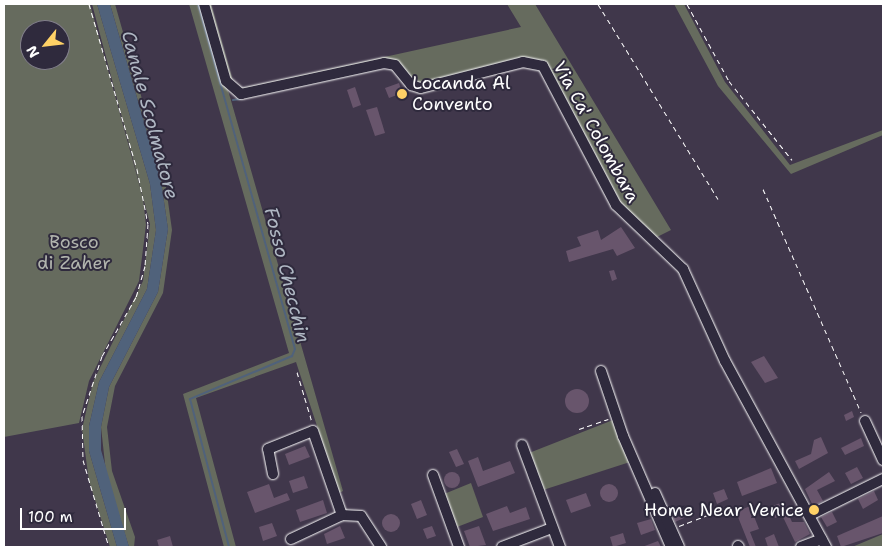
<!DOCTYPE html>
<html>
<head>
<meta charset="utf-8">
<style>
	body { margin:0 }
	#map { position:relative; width:887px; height:551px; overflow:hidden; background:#40374b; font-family:"Shantell Sans",sans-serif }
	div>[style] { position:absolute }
	.green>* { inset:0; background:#666b5e }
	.water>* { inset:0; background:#50627b }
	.stream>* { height:2px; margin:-1px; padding:0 1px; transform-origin:1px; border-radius:1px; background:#50627b }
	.building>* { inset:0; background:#68556c }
	.round { border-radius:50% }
	.path>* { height:1px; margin-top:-0.5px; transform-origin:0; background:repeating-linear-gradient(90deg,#fff 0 5px,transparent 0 9px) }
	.roads { filter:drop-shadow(0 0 1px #fff) drop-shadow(0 0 1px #fff) }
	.minor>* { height:10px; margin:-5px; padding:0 5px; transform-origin:5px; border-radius:5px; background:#2f2a3d }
	.dots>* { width:14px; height:14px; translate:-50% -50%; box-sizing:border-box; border:2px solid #2f2a3d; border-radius:50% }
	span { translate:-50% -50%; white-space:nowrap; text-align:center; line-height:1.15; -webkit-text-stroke:4px #2f2a3d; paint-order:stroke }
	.poi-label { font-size:18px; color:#fff }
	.left { translate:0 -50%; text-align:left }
	.right { translate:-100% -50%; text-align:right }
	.street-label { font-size:18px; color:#fff }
	.park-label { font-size:18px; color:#b2b5ae }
	.water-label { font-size:19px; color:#b0b8c4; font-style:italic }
	.frame { position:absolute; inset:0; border:5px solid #fff; pointer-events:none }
	.north { position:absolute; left:20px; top:20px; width:50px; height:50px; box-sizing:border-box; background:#2f2a3d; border:1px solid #827f8b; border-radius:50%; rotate:241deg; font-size:14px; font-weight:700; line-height:20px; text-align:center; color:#fff }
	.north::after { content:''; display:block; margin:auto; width:18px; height:22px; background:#ffd166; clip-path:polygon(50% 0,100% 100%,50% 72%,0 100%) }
	.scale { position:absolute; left:20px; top:508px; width:106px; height:22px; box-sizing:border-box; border:2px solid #fff; border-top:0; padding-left:6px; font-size:15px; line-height:18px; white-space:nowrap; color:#fff; -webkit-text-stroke:4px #2f2a3d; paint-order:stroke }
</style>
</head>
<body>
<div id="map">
	<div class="green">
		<i style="clip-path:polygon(evenodd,4px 4px,90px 4px,143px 198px,146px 225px,139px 281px,89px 381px,79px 423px,4px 437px,4px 4px,30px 30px,60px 30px,60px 60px,30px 60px,30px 30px)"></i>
		<i style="clip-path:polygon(92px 4px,97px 4px,150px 184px,156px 230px,147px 289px,99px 382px,89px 426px,89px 451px,117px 547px,110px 547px,89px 481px,82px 429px,93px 382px,143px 281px,150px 224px)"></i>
		<i style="clip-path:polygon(110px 4px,115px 4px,165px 180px,172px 230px,163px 293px,115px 386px,107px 427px,112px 471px,135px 537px,134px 547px,129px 547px,106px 473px,101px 427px,109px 387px,158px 292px,168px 229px,161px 181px)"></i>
		<i style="clip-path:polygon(189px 4px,201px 4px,230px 97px,343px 491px,339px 493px,296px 362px,196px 398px,236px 547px,224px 547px,183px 394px,289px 353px)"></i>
		<i style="clip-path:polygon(207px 4px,211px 4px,233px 81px,242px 88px,521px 27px,507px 4px,535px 4px,671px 230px,655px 238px,621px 209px,544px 63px,416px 85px,398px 63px,247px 92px,234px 89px)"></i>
		<i style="clip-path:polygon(674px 4px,684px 4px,725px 82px,790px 165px,883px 130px,883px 135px,791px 174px,718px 86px)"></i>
		<i style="clip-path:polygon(613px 420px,630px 462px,543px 490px,529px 453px)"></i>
		<i style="clip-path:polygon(471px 483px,483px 517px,457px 527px,444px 494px)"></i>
		<i style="clip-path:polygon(883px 534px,883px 547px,852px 547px)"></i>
	</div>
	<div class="water">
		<i style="clip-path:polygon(97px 4px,110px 4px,161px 181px,168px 229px,158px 292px,109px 387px,101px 427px,101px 450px,129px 547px,117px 547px,89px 451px,89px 426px,99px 382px,147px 289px,156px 230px,150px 184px)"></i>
	</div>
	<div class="stream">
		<i style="left:198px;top:4px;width:358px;rotate:74.3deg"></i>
		<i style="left:295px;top:349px;width:8px;rotate:113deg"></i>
		<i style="left:292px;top:356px;width:111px;rotate:157.1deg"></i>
		<i style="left:190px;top:399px;width:153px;rotate:75.2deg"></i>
		<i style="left:233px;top:100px;width:7px;rotate:-8deg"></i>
	</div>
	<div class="building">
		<i style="clip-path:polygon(399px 83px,402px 93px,389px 98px,385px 88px)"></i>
		<i style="clip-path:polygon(355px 87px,361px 105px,353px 108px,347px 90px)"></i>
		<i style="clip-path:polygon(377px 107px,385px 133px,375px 136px,366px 110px)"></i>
		<i style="clip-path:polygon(621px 227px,635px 248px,617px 256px,613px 249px,569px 262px,566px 251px,581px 246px,577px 237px,598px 230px,601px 240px)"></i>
		<i style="clip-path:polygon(614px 270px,617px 279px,612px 281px,609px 271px)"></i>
		<i style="clip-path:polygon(764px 356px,778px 378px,765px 383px,751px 362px)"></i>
		<i class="round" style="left:565px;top:389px;width:24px;height:24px"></i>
		<i style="clip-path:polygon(852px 411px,854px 417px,846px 421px,844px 415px)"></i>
		<i style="clip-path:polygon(821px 437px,828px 453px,799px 469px,795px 461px,811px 454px,814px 440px)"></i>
		<i style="clip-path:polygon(861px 438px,864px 446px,845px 455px,841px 448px)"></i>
		<i style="clip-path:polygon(305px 446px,310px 457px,289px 465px,285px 454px)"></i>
		<i style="clip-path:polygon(457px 449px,464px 464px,456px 467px,449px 452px)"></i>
		<i style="clip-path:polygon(478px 457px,483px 471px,510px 461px,515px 473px,478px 487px,468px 461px)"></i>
		<i style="clip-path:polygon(857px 467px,863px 478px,851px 484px,845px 473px)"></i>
		<i style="clip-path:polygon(771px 468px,777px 483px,742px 496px,737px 482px)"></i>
		<i class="round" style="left:444px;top:472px;width:16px;height:16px"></i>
		<i style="clip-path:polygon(829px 472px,835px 481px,817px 490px,823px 501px,813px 506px,805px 489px)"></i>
		<i style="clip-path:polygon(304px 476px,308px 488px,293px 493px,289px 481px)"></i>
		<i class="round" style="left:600px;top:484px;width:18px;height:18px"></i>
		<i style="clip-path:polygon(269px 484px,274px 498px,287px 493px,290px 500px,255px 513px,247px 492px)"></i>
		<i style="clip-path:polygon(724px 489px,728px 499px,717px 504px,713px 493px)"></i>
		<i style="clip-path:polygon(874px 491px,878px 500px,863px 509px,858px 499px)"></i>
		<i style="clip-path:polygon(586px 493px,591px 506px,571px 513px,566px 500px)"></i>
		<i style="clip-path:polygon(323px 500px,327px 513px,300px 522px,296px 510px)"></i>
		<i style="clip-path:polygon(421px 500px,427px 515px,417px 519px,411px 504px)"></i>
		<i style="clip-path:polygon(783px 502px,792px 522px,804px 522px,810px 534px,795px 542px,782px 515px,775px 518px,770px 507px)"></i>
		<i style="clip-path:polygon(507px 506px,510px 513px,526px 507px,530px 519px,493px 531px,486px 514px)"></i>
		<i style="clip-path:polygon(679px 506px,684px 518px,675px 522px,670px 510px)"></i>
		<i style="clip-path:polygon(750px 506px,759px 529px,750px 532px,756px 547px,750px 547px,736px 512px)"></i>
		<i style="clip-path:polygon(832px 512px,837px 522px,827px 527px,821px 517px)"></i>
		<i class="round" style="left:382px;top:514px;width:18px;height:18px"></i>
		<i style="clip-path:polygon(883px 516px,883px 533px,841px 547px,837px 536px)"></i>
		<i style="clip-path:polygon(651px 519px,655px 530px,641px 535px,637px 523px)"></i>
		<i style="clip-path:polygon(272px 523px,277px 536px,263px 541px,259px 527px)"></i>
		<i style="clip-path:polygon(340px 526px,345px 538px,327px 544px,324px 534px)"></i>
		<i style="clip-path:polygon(432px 526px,436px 536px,427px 539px,423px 529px)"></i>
		<i style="clip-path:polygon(479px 526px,486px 545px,470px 547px,464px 531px)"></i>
		<i style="clip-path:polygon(623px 533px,626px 543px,613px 547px,610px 537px)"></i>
		<i style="clip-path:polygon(774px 534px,779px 547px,768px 547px,765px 538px)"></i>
		<i style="clip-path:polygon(170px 536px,173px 547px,159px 547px,157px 540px)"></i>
		<i style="clip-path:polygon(658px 541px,661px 547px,642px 547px)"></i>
	</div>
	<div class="path">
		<i style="left:89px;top:4px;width:172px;rotate:73.8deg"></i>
		<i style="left:137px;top:169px;width:56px;rotate:78.7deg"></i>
		<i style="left:148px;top:224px;width:42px;rotate:94.1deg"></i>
		<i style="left:145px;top:266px;width:32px;rotate:106deg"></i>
		<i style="left:136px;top:297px;width:68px;rotate:120deg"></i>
		<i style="left:102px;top:356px;width:63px;rotate:108.4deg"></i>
		<i style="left:82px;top:416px;width:44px;rotate:88.7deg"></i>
		<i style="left:83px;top:460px;width:91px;rotate:73.4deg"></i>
		<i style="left:598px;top:4px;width:229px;rotate:58.4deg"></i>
		<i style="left:687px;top:4px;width:88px;rotate:61.4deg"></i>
		<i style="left:729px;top:81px;width:101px;rotate:51.4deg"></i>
		<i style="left:763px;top:189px;width:244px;rotate:66.3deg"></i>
		<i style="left:297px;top:372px;width:52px;rotate:73.3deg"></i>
		<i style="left:579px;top:429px;width:31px;rotate:-19deg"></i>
		<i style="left:679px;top:526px;width:39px;rotate:-21deg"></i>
	</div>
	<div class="roads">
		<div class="minor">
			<i style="left:204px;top:4px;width:80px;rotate:74.1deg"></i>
			<i style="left:226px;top:81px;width:20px;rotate:41deg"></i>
			<i style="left:241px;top:94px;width:146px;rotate:-12.2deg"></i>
			<i style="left:384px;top:63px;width:11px;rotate:10deg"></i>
			<i style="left:395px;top:65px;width:26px;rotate:51deg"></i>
			<i style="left:411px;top:85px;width:10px;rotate:17deg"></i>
			<i style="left:421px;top:88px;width:105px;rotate:-14.3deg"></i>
			<i style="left:523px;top:62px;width:20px;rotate:11deg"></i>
			<i style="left:543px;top:66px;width:157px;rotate:62.3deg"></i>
			<i style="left:616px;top:205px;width:93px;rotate:43.7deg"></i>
			<i style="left:683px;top:269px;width:101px;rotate:65.5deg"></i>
			<i style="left:725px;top:361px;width:212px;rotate:61.5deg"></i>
			<i style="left:601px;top:371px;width:69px;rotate:71.3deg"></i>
			<i style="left:623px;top:436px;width:121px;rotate:66.6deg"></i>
			<i style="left:865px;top:421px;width:43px;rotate:65.2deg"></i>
			<i style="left:522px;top:445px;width:109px;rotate:69.6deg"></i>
			<i style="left:273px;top:474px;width:25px;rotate:-101deg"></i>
			<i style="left:268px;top:449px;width:48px;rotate:-21.8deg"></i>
			<i style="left:313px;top:431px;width:89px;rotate:71deg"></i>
			<i style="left:342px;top:515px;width:19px;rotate:3deg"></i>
			<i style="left:361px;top:516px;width:37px;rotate:57deg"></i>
			<i style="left:433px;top:475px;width:77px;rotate:70.1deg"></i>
			<i style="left:655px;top:493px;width:59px;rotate:66deg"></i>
			<i style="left:810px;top:515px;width:81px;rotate:-26.3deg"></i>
			<i style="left:291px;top:539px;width:56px;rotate:-25.2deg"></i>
			<i style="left:738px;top:546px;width:1px;rotate:45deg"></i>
			<i style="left:502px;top:547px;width:53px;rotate:-20.8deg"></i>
			<i style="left:801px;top:547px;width:22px;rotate:-21deg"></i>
		</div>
	</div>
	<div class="dots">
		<i style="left:402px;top:94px;background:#ffd166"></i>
		<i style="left:814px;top:510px;background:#ffd166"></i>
	</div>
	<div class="poi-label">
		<span class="left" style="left:412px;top:94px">Locanda Al<br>Convento</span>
		<span class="right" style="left:804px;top:510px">Home Near Venice</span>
	</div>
	<div class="street-label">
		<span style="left:596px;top:132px;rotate:61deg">Via Ca' Colombara</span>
	</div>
	<div class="park-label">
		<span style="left:74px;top:253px">Bosco<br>di Zaher</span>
	</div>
	<div class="water-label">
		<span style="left:150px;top:115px;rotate:75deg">Canale Scolmatore</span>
		<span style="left:287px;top:275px;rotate:76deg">Fosso Checchin</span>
	</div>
	<div class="frame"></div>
	<div class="north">N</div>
	<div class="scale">100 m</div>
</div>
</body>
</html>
